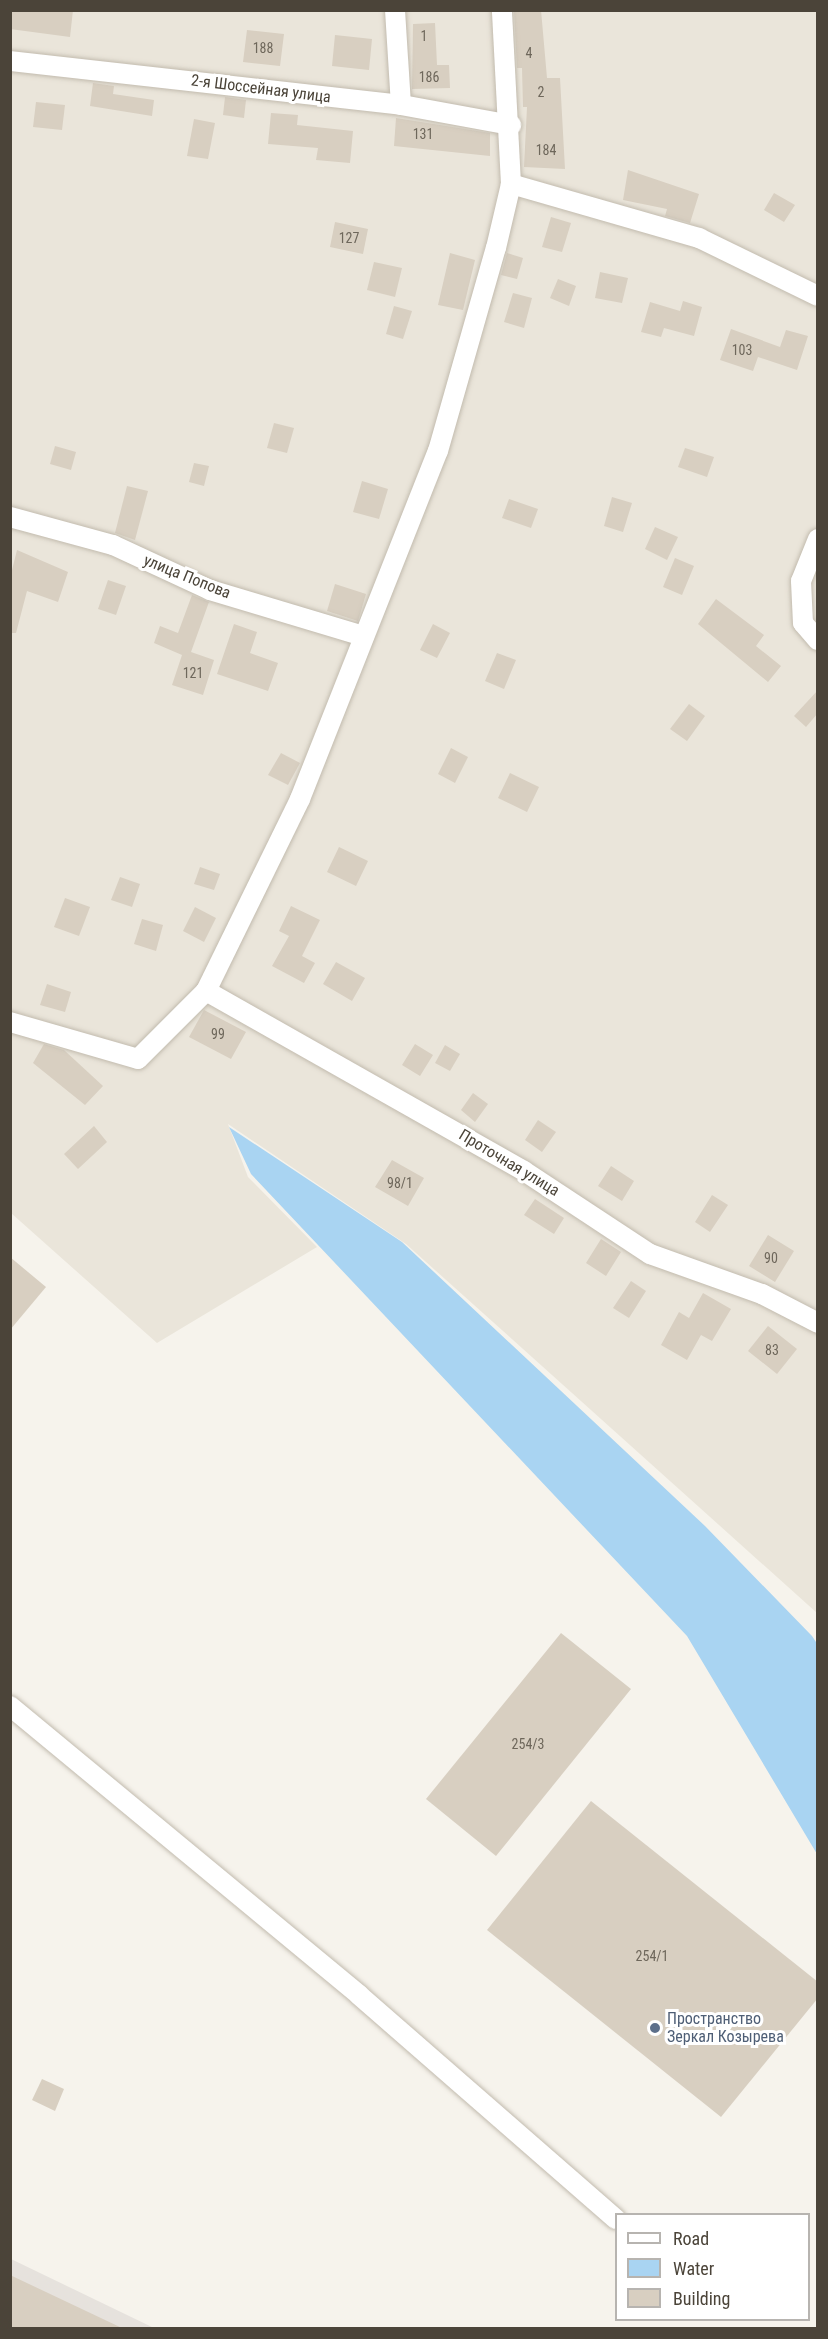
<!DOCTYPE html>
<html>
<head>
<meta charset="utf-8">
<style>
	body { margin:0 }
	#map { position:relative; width:828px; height:2339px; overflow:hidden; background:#f6f3ec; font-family:"Roboto Condensed",sans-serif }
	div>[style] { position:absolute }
	.residential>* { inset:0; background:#eae5da }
	.industrial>* { inset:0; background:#e6e2dd }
	.water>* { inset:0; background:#a9d4f2 }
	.building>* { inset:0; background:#d8cfc1 }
	.roads { filter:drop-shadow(0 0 2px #c2bbae) drop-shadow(0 0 2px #c2bbae) }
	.minor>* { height:20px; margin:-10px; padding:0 10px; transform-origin:10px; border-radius:10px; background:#fff }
	.dots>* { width:16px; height:16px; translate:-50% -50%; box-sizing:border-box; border:3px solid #fff; border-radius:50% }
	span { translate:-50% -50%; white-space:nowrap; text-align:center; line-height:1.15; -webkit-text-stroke:6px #fff; paint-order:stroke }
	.number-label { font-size:14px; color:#6e675b }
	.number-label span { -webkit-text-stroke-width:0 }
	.street-label { font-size:16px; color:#4b4439 }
	.service-label { font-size:16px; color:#4e5e75 }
	.left { translate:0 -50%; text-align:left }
	.frame { position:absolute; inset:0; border:12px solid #4b4439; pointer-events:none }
	.legend { position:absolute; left:615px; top:2213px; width:195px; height:108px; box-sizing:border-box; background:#fff; border:2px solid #b7b4b0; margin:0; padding:8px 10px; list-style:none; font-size:18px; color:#4b4439 }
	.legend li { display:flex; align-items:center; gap:12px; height:30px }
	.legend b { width:30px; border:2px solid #b7b4b0 }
</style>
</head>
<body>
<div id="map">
	<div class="residential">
		<i style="clip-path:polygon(11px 11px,817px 11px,817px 1613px,406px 1244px,228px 1124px,248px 1177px,317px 1247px,157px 1343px,11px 1213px)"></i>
	</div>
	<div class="industrial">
		<i style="clip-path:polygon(11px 2259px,154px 2328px,11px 2328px)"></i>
	</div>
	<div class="water">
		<i style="clip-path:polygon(229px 1127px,402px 1242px,705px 1526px,812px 1636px,818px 1645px,817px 1854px,687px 1636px,251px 1174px)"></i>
	</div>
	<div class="building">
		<i style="clip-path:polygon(10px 10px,73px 10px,70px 37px,10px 29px)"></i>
		<i style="clip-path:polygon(514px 10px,541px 10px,547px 78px,560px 78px,565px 169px,524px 167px,527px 107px,523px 107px,522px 68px,517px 68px)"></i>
		<i style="clip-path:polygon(435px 23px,437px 65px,449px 65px,450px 88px,412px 89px,413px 24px)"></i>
		<i style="clip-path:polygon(247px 30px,284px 34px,280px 66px,243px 62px)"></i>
		<i style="clip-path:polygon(335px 35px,372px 39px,369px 70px,332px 66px)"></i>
		<i style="clip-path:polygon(93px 83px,114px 86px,113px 94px,154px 100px,152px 116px,90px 106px)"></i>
		<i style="clip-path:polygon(225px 97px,246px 100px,244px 118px,223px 115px)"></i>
		<i style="clip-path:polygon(36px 102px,65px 105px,62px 130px,33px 127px)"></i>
		<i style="clip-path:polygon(271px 113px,298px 115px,297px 125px,353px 131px,350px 163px,316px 160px,318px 148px,268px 144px)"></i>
		<i style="clip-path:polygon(396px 118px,490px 133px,490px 156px,394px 146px)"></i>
		<i style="clip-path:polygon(194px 119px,215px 123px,208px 159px,187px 156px)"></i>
		<i style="clip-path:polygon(628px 170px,699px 194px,690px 223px,665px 216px,667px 209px,623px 200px)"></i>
		<i style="clip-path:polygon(774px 193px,795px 205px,784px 222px,764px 210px)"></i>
		<i style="clip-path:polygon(551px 217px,571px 223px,562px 252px,542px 247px)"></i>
		<i style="clip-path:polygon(335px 222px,368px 229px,363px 254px,330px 247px)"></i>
		<i style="clip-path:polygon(450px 253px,475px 260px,463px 310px,438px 305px)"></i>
		<i style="clip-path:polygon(507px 253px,523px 258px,517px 279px,501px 275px)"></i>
		<i style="clip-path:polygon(374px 262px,402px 268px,395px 297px,367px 290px)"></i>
		<i style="clip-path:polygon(600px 272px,628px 278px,622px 303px,595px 298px)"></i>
		<i style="clip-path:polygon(558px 279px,576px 286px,569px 306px,550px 298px)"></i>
		<i style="clip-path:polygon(513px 293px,532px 298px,524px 328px,504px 322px)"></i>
		<i style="clip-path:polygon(683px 301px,702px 307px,694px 336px,664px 328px,661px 337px,641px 332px,650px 302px,680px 311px)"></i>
		<i style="clip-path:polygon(394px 306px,412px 311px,403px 339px,386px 334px)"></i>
		<i style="clip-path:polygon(731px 329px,780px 347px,786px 330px,808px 336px,797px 370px,758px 357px,753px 371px,720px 360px)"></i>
		<i style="clip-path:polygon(274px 423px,294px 428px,287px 453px,267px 448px)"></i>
		<i style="clip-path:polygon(55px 446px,76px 452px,71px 470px,50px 464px)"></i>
		<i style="clip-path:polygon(685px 448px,714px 457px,707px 477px,678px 467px)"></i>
		<i style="clip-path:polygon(194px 463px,209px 466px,204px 486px,189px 482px)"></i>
		<i style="clip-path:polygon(362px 481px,388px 489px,379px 519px,353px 512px)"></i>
		<i style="clip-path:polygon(127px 486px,148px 491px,135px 540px,115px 533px)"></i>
		<i style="clip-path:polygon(612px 497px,632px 503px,623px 532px,604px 526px)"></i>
		<i style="clip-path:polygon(509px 499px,538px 509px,531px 528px,502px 518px)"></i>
		<i style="clip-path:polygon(655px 527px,678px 537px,667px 560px,645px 549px)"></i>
		<i style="clip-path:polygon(17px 550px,68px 572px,58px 602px,27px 591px,16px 633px,10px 633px,10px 578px)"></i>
		<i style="clip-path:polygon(675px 558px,694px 566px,682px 595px,663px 587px)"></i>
		<i style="clip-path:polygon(108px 580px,126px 586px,116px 615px,98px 609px)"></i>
		<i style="clip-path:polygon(335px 584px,366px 594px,358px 621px,327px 611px)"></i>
		<i style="clip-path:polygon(192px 595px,209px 602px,191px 652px,214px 660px,203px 695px,172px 685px,182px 655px,154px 643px,160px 626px,178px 633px)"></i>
		<i style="clip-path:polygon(716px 599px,764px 635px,756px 646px,781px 666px,768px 682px,698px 624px)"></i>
		<i style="clip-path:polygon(234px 624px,257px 632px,250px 653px,278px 663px,268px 691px,217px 674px)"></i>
		<i style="clip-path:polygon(433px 624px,450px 633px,437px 658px,420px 650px)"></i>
		<i style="clip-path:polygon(497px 653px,516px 660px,504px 689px,485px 681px)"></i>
		<i style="clip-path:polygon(818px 690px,818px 713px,806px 727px,794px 716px)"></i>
		<i style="clip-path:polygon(689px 704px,705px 716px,687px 741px,670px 729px)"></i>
		<i style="clip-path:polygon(451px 748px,468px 757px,455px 783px,438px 774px)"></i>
		<i style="clip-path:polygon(281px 753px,300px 763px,288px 785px,268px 775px)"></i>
		<i style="clip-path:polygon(510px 773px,539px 787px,527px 812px,498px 798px)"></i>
		<i style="clip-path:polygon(339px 847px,368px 861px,356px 886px,327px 872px)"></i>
		<i style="clip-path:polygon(200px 867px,220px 874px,214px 890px,194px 884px)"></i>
		<i style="clip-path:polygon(120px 877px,140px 884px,132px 907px,111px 900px)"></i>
		<i style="clip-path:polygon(65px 898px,90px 907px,79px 936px,54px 927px)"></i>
		<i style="clip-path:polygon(291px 906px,320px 920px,302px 956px,315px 963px,304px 983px,272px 966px,289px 936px,279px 931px)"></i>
		<i style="clip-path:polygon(195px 907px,216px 918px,204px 942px,183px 931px)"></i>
		<i style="clip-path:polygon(142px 919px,163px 925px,156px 951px,134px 944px)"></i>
		<i style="clip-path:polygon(336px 962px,365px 978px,352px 1001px,323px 984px)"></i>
		<i style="clip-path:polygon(47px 984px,71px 992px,65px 1012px,40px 1005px)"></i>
		<i style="clip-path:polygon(204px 1010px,246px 1032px,231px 1059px,189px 1037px)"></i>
		<i style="clip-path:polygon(44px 1044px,64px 1050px,103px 1086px,85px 1105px,33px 1063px)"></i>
		<i style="clip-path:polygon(415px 1044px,433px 1055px,420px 1076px,402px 1065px)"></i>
		<i style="clip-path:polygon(445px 1045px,460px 1054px,450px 1071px,435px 1063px)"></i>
		<i style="clip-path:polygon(473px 1093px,488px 1104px,475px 1122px,461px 1110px)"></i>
		<i style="clip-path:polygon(538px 1120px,556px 1132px,542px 1152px,525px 1140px)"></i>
		<i style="clip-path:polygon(94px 1126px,107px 1142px,78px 1169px,64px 1154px)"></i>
		<i style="clip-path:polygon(392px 1160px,424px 1178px,408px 1206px,375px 1187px)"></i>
		<i style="clip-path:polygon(611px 1166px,634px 1181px,622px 1201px,598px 1186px)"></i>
		<i style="clip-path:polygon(712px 1195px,728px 1205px,710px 1232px,695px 1222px)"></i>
		<i style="clip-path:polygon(535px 1199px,564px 1218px,554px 1234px,524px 1215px)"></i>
		<i style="clip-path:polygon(768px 1235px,794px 1251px,775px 1282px,749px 1266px)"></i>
		<i style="clip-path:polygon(601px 1239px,621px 1252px,606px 1276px,586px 1263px)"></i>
		<i style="clip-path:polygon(10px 1257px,46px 1287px,10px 1330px)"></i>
		<i style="clip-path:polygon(631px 1281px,646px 1291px,629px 1318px,613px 1308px)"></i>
		<i style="clip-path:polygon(703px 1293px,731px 1309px,712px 1341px,701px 1335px,687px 1360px,661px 1345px,679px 1312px,689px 1318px)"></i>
		<i style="clip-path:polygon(768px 1326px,797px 1349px,777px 1374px,748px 1351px)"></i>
		<i style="clip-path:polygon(561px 1633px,631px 1689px,496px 1856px,426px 1799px)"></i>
		<i style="clip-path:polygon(591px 1801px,818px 1982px,818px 1998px,721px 2117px,487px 1930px)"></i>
		<i style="clip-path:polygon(42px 2079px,64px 2089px,55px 2111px,32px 2100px)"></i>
		<i style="clip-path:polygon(10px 2275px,122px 2328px,10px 2328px)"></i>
	</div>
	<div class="roads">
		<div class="minor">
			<i style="left:395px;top:10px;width:95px;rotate:86.4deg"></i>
			<i style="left:10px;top:61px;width:393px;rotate:6.4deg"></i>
			<i style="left:401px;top:105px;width:112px;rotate:10.3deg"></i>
			<i style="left:511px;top:184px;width:196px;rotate:16deg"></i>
			<i style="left:699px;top:238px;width:132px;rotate:26deg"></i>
			<i style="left:10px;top:517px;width:107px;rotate:15.2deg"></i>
			<i style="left:113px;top:545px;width:107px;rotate:24.9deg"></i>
			<i style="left:210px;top:590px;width:160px;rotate:16.7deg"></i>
			<i style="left:818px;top:539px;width:45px;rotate:112deg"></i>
			<i style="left:801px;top:581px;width:42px;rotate:87.3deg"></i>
			<i style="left:803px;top:623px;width:23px;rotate:49deg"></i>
			<i style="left:206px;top:991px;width:365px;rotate:29.5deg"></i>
			<i style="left:524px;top:1171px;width:151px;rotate:33.4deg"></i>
			<i style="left:650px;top:1254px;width:119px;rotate:19.7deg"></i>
			<i style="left:762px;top:1294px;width:63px;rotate:27.4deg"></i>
			<i style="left:10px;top:1022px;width:133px;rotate:16.1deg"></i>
			<i style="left:138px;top:1059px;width:96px;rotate:-45deg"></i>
			<i style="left:206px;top:991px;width:214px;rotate:-63.9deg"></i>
			<i style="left:300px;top:799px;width:374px;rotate:-68.4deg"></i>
			<i style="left:438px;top:451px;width:211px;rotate:-74.1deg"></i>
			<i style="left:496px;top:248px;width:66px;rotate:-76.8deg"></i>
			<i style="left:511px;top:184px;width:174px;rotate:-93deg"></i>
			<i style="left:10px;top:1706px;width:453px;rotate:39.6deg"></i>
			<i style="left:359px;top:1995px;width:341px;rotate:41.1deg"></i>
		</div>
	</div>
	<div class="dots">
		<i style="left:655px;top:2028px;background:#5c6f8a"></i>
	</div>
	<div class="number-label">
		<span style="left:424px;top:36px">1</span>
		<span style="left:263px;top:48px">188</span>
		<span style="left:529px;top:53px">4</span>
		<span style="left:429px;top:77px">186</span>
		<span style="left:541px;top:92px">2</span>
		<span style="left:423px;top:134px">131</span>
		<span style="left:546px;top:150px">184</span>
		<span style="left:349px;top:238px">127</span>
		<span style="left:742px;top:350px">103</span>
		<span style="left:193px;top:673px">121</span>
		<span style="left:218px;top:1034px">99</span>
		<span style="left:400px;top:1183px">98/1</span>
		<span style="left:771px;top:1258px">90</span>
		<span style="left:772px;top:1350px">83</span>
		<span style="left:528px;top:1744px">254/3</span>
		<span style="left:652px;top:1956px">254/1</span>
	</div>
	<div class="street-label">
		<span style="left:261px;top:89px;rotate:7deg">2-я Шоссейная улица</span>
		<span style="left:187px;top:577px;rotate:22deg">улица Попова</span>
		<span style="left:509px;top:1163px;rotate:31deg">Проточная улица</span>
	</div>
	<div class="service-label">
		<span class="left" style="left:667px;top:2028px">Пространство<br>Зеркал Козырева</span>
	</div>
	<div class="frame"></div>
	<ul class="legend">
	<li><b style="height:8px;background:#fff"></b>Road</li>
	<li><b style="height:16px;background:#a9d4f2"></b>Water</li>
	<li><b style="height:16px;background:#d8cfc1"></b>Building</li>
	</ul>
</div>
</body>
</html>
